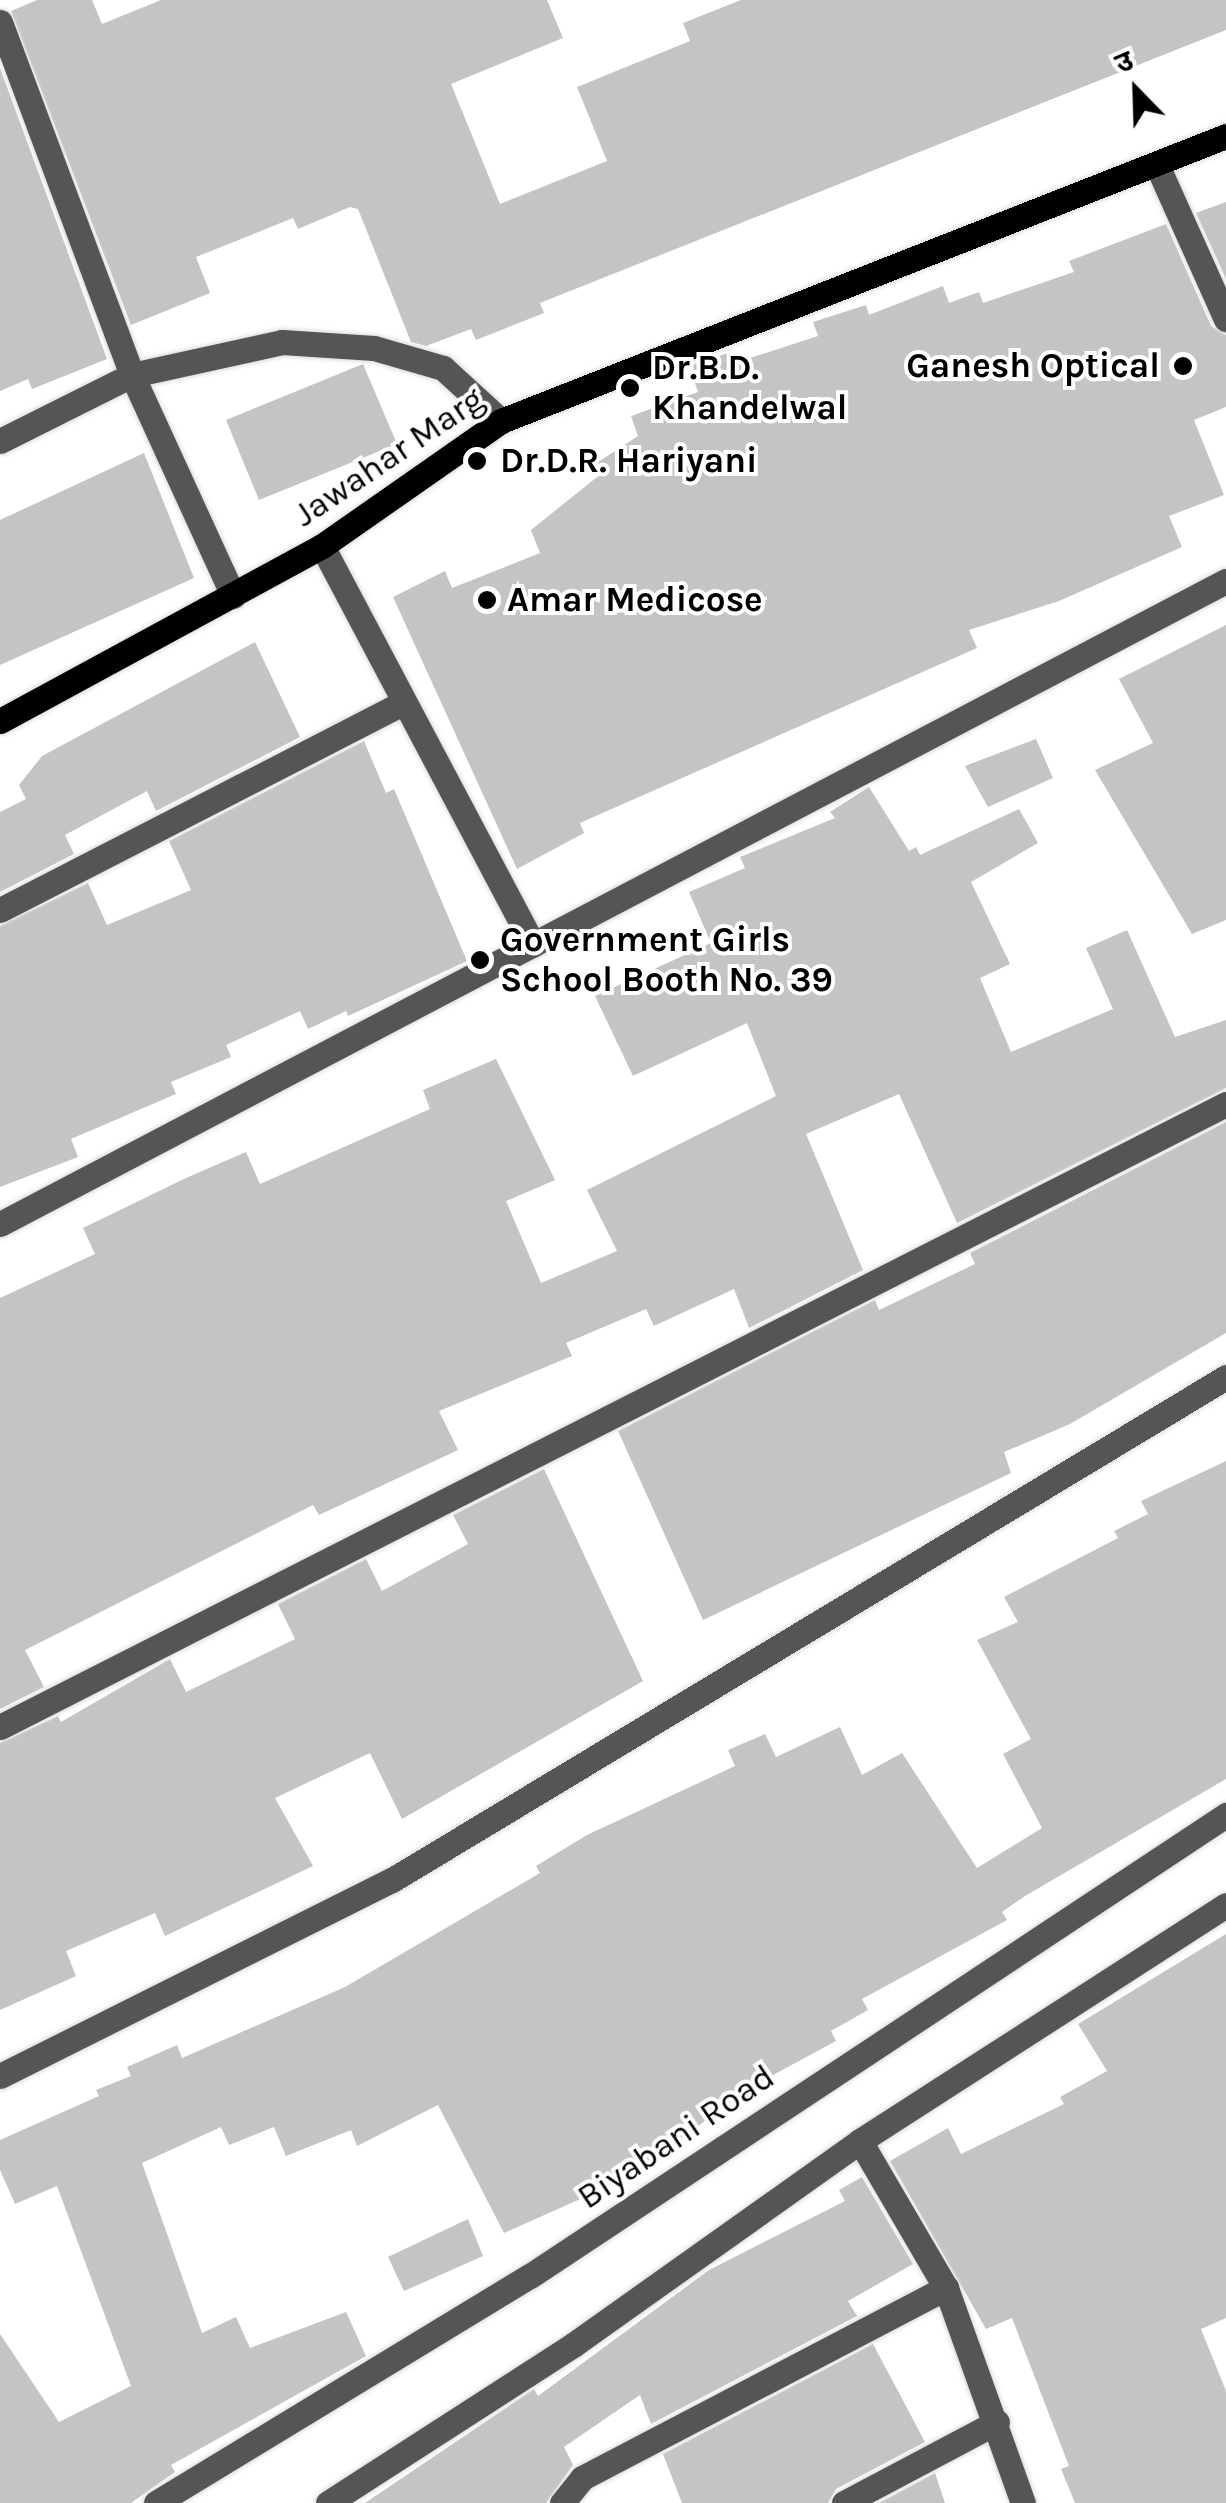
<!DOCTYPE html>
<html>
<head>
<meta charset="utf-8">
<style>
	body { margin:0 }
	#map { position:relative; width:1226px; height:2503px; overflow:hidden; background:#fff; font-family:Karla,"Noto Sans Devanagari",sans-serif }
	div>[style] { position:absolute }
	.building>* { inset:0; background:#c4c4c4 }
	.roads { filter:drop-shadow(0 0 2px #dbdbdb) drop-shadow(0 0 2px #dbdbdb) }
	.minor>* { height:25px; margin:-12.5px; padding:0 12.5px; transform-origin:12.5px; border-radius:12.5px; background:#555 }
	.major>* { height:25px; margin:-12.5px; padding:0 12.5px; transform-origin:12.5px; border-radius:12.5px; background:#000 }
	.dots>* { width:28px; height:28px; translate:-50% -50%; box-sizing:border-box; border:5px solid #fff; border-radius:50% }
	span { translate:-50% -50%; white-space:nowrap; text-align:center; line-height:1.15; -webkit-text-stroke:8px #fff; paint-order:stroke }
	.poi-label { font-size:35px; color:#000; font-weight:700 }
	.right { translate:-100% -50%; text-align:right }
	.left { translate:0 -50%; text-align:left }
	.street-label { font-size:35px; color:#000 }
	.north { position:absolute; left:1086px; top:40px; width:100px; height:100px; -webkit-text-stroke:8px #fff; paint-order:stroke; rotate:337deg; font-size:28px; font-weight:700; line-height:40px; text-align:center; color:#000 }
	.north::after { content:''; display:block; margin:auto; width:35px; height:45px; background:#000; clip-path:polygon(50% 0,100% 100%,50% 72%,0 100%) }
</style>
</head>
<body>
<div id="map">
	<div class="building">
		<i style="clip-path:polygon(37px 0,92px 0,102px 24px,161px 0,547px 0,563px 38px,451px 84px,500px 204px,607px 161px,577px 87px,690px 41px,683px 23px,741px 0,1226px 0,1226px 30px,540px 303px,544px 313px,476px 340px,471px 329px,426px 346px,411px 342px,358px 209px,350px 207px,298px 229px,293px 218px,196px 257px,210px 293px,131px 325px,11px 11px)"></i>
		<i style="clip-path:polygon(0 68px,107px 359px,32px 389px,28px 379px,0 391px)"></i>
		<i style="clip-path:polygon(1226px 202px,1226px 279px,1196px 213px)"></i>
		<i style="clip-path:polygon(1166px 224px,1211px 326px,1226px 335px,1226px 407px,1194px 420px,1224px 495px,1169px 516px,1182px 547px,1059px 601px,969px 630px,977px 648px,580px 823px,584px 833px,517px 869px,393px 597px,445px 571px,452px 588px,540px 553px,531px 530px,602px 473px,598px 462px,638px 436px,631px 416px,698px 392px,689px 366px,728px 353px,732px 364px,818px 336px,813px 322px,866px 305px,869px 315px,943px 286px,949px 303px,979px 292px,983px 303px,1074px 272px,1069px 261px)"></i>
		<i style="clip-path:polygon(363px 364px,397px 444px,259px 500px,226px 420px)"></i>
		<i style="clip-path:polygon(144px 453px,194px 578px,0 665px,0 520px)"></i>
		<i style="clip-path:polygon(1226px 625px,1226px 920px,1192px 934px,1095px 770px,1153px 743px,1119px 679px)"></i>
		<i style="clip-path:polygon(255px 642px,300px 737px,156px 811px,147px 791px,65px 835px,74px 854px,0 892px,0 812px,26px 799px,19px 785px,42px 756px)"></i>
		<i style="clip-path:polygon(1036px 739px,1053px 778px,988px 807px,965px 766px)"></i>
		<i style="clip-path:polygon(364px 741px,386px 793px,394px 789px,467px 961px,348px 1016px,346px 1011px,308px 1029px,300px 1011px,226px 1045px,231px 1057px,171px 1082px,176px 1094px,71px 1139px,78px 1157px,0 1187px,0 926px,88px 883px,107px 925px,191px 890px,169px 841px)"></i>
		<i style="clip-path:polygon(869px 787px,909px 851px,916px 847px,920px 855px,1019px 809px,1038px 843px,971px 882px,1010px 964px,980px 978px,1011px 1052px,1113px 1009px,1086px 948px,1127px 930px,1175px 1037px,1226px 1020px,1226px 1088px,957px 1223px,899px 1094px,806px 1134px,863px 1270px,749px 1328px,734px 1289px,654px 1326px,646px 1309px,566px 1343px,572px 1356px,439px 1411px,458px 1450px,319px 1515px,313px 1505px,25px 1650px,44px 1687px,0 1709px,0 1298px,95px 1254px,83px 1228px,186px 1178px,246px 1152px,260px 1184px,430px 1109px,423px 1090px,496px 1059px,555px 1180px,506px 1201px,541px 1283px,617px 1251px,587px 1190px,776px 1096px,747px 1023px,633px 1076px,595px 996px,711px 943px,689px 892px,745px 868px,740px 857px,835px 818px,830px 812px)"></i>
		<i style="clip-path:polygon(1226px 1122px,1226px 1333px,1070px 1424px,1004px 1452px,1011px 1473px,703px 1620px,618px 1431px,875px 1300px,879px 1310px,975px 1264px,970px 1253px)"></i>
		<i style="clip-path:polygon(1226px 1461px,1226px 1779px,1025px 1896px,1002px 1912px,1007px 1920px,862px 1999px,868px 2010px,831px 2031px,836px 2041px,749px 2088px,632px 2176px,504px 2233px,438px 2105px,357px 2146px,351px 2130px,286px 2156px,274px 2127px,229px 2145px,221px 2127px,142px 2163px,202px 2333px,236px 2317px,250px 2348px,346px 2312px,366px 2356px,171px 2465px,175px 2472px,131px 2503px,0 2503px,0 2334px,59px 2422px,131px 2386px,57px 2186px,15px 2204px,0 2170px,0 2140px,99px 2096px,96px 2090px,131px 2076px,127px 2067px,177px 2045px,182px 2058px,345px 1987px,540px 1873px,536px 1866px,587px 1835px,735px 1766px,728px 1750px,765px 1734px,776px 1757px,840px 1727px,862px 1775px,902px 1753px,977px 1868px,1042px 1828px,1003px 1754px,1031px 1739px,977px 1640px,1018px 1622px,1004px 1597px,1118px 1538px,1114px 1531px,1148px 1514px,1141px 1501px)"></i>
		<i style="clip-path:polygon(544px 1469px,643px 1681px,402px 1819px,370px 1753px,275px 1798px,313px 1866px,165px 1936px,155px 1913px,66px 1951px,76px 1976px,0 2010px,0 1743px,58px 1716px,61px 1722px,170px 1659px,186px 1692px,295px 1639px,278px 1604px,366px 1559px,382px 1591px,468px 1544px,453px 1515px)"></i>
		<i style="clip-path:polygon(1226px 1934px,1226px 2318px,1201px 2329px,1226px 2391px,1226px 2503px,1075px 2503px,1061px 2469px,1069px 2466px,1012px 2318px,986px 2329px,890px 2161px,948px 2128px,961px 2154px,1064px 2104px,1060px 2097px,1107px 2071px,1078px 2024px)"></i>
		<i style="clip-path:polygon(862px 2177px,913px 2264px,848px 2301px,857px 2316px,651px 2424px,640px 2395px,564px 2447px,573px 2465px,546px 2503px,365px 2503px,534px 2389px,538px 2396px,709px 2270px,845px 2201px,839px 2190px)"></i>
		<i style="clip-path:polygon(468px 2219px,483px 2256px,404px 2291px,388px 2257px)"></i>
		<i style="clip-path:polygon(873px 2344px,925px 2442px,836px 2489px,828px 2503px,682px 2503px,663px 2454px)"></i>
		<i style="clip-path:polygon(935px 2473px,945px 2503px,879px 2503px)"></i>
	</div>
	<div class="roads">
		<div class="minor">
			<i style="left:0;top:22px;width:377px;rotate:69.5deg"></i>
			<i style="left:132px;top:375px;width:243px;rotate:65.4deg"></i>
			<i style="left:1157px;top:165px;width:169px;rotate:65.9deg"></i>
			<i style="left:0;top:441px;width:148px;rotate:-26.6deg"></i>
			<i style="left:132px;top:375px;width:154px;rotate:-12.4deg"></i>
			<i style="left:282px;top:342px;width:92px;rotate:3.7deg"></i>
			<i style="left:374px;top:348px;width:72px;rotate:16.2deg"></i>
			<i style="left:443px;top:368px;width:79px;rotate:42.4deg"></i>
			<i style="left:322px;top:546px;width:451px;rotate:62.1deg"></i>
			<i style="left:0;top:910px;width:454px;rotate:-27.2deg"></i>
			<i style="left:0;top:1224px;width:1384px;rotate:-27.68deg"></i>
			<i style="left:0;top:1727px;width:1375px;rotate:-26.94deg"></i>
			<i style="left:0;top:2076px;width:438px;rotate:-26.6deg"></i>
			<i style="left:392px;top:1880px;width:974px;rotate:-31.09deg"></i>
			<i style="left:860px;top:2141px;width:170px;rotate:59.7deg"></i>
			<i style="left:946px;top:2288px;width:228px;rotate:70.3deg"></i>
			<i style="left:156px;top:2503px;width:437px;rotate:-31.3deg"></i>
			<i style="left:530px;top:2276px;width:835px;rotate:-33.52deg"></i>
			<i style="left:328px;top:2503px;width:292px;rotate:-32.8deg"></i>
			<i style="left:573px;top:2345px;width:352px;rotate:-35.4deg"></i>
			<i style="left:860px;top:2141px;width:435px;rotate:-32.8deg"></i>
			<i style="left:562px;top:2503px;width:32px;rotate:-51deg"></i>
			<i style="left:582px;top:2478px;width:411px;rotate:-27.6deg"></i>
			<i style="left:844px;top:2503px;width:173px;rotate:-27.9deg"></i>
		</div>
		<div class="major">
			<i style="left:0;top:721px;width:366px;rotate:-28.5deg"></i>
			<i style="left:322px;top:546px;width:218px;rotate:-34.9deg"></i>
			<i style="left:501px;top:421px;width:779px;rotate:-21.46deg"></i>
		</div>
	</div>
	<div class="dots">
		<i style="left:1183px;top:366px;background:#000"></i>
		<i style="left:630px;top:388px;background:#000"></i>
		<i style="left:477px;top:461px;background:#000"></i>
		<i style="left:487px;top:600px;background:#000"></i>
		<i style="left:480px;top:960px;background:#000"></i>
	</div>
	<div class="poi-label">
		<span class="right" style="left:1160px;top:366px">Ganesh Optical</span>
		<span class="left" style="left:652px;top:388px">Dr.B.D.<br>Khandelwal</span>
		<span class="left" style="left:500px;top:461px">Dr.D.R. Hariyani</span>
		<span class="left" style="left:507px;top:600px">Amar Medicose</span>
		<span class="left" style="left:500px;top:960px">Government Girls<br>School Booth No. 39</span>
	</div>
	<div class="street-label">
		<span style="left:389px;top:457px;rotate:-34deg">Jawahar Marg</span>
		<span style="left:676px;top:2137px;rotate:-34deg">Biyabani Road</span>
	</div>
	<div class="north">उ</div>
</div>
</body>
</html>
